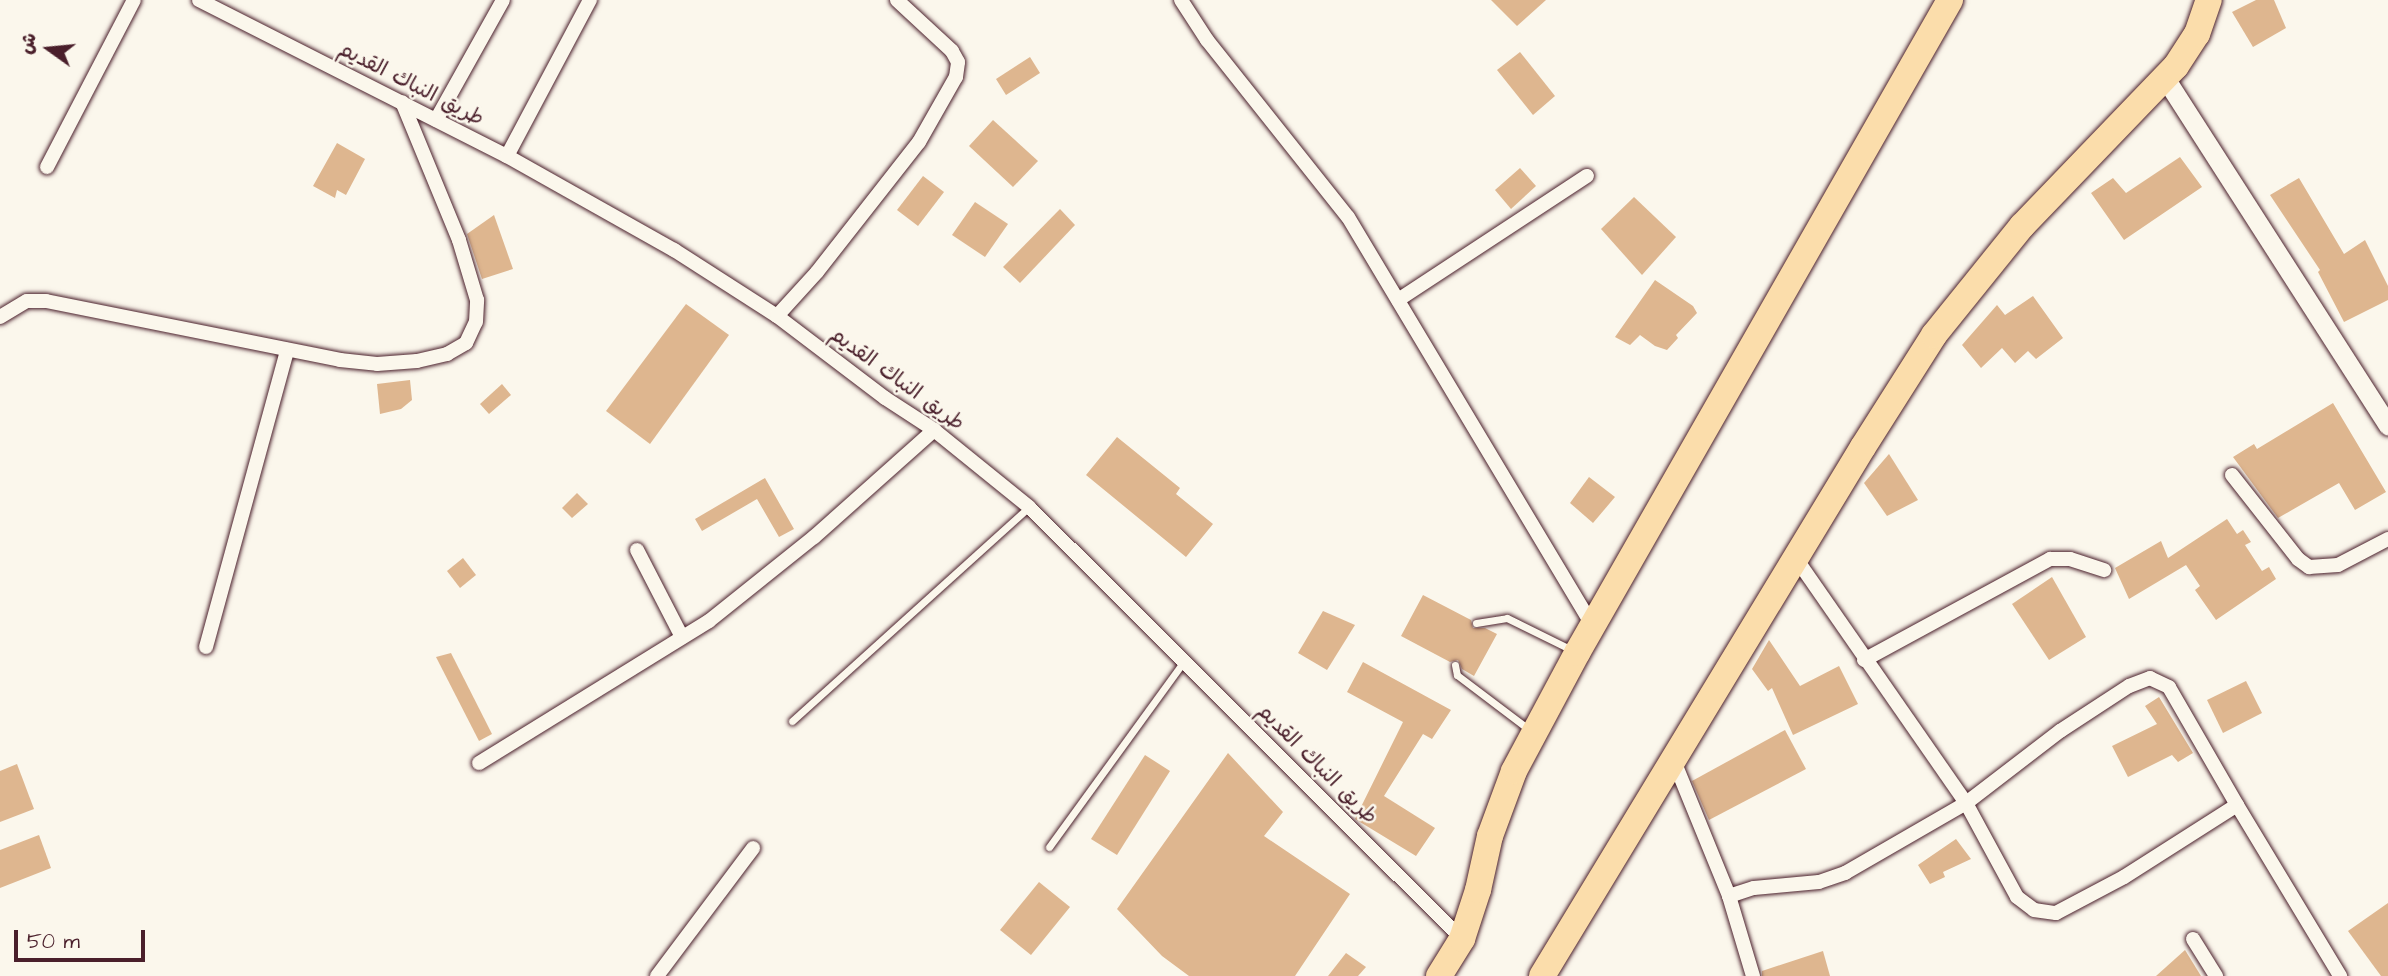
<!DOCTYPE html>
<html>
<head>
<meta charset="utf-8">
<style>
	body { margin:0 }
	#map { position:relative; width:2388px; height:976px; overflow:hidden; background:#fbf7ec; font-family:"Architects Daughter","Playpen Sans Arabic",sans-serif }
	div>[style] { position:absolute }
	.building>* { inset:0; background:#deb68f }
	.roads { filter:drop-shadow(0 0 2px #4a1f2b) drop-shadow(0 0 2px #4a1f2b) }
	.lane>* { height:7px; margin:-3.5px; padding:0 3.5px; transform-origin:3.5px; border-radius:3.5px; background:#fbf7ec }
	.street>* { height:14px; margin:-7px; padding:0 7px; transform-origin:7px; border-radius:7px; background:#fbf7ec }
	.secondary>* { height:19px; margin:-9.5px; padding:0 9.5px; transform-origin:9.5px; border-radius:9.5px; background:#fbf7ec }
	.highway>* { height:26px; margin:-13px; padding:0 13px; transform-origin:13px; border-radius:13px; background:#fbddab }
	span { translate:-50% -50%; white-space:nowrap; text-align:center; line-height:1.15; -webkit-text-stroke:5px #fbf7ec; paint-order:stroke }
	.street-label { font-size:21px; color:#4a1f2b }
	.north { position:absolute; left:14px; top:14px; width:70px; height:70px; -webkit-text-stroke:5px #fbf7ec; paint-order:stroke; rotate:285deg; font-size:19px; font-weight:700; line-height:28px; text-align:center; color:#4a1f2b }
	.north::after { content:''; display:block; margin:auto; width:24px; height:32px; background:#4a1f2b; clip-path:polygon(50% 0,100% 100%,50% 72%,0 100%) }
	.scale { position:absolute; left:14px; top:930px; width:131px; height:32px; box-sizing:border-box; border:4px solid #4a1f2b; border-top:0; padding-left:9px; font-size:21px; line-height:24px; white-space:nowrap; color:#4a1f2b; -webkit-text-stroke:5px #fbf7ec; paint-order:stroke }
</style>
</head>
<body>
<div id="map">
	<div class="building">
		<i style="clip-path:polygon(1491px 0,1546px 0,1517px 26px)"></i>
		<i style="clip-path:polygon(2256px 0,2274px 0,2286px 28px,2253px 47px,2232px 12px)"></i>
		<i style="clip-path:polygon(1520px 52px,1555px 96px,1533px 115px,1497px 70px)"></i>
		<i style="clip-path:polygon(1030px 57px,1040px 73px,1006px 95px,996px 79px)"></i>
		<i style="clip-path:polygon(993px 120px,1038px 161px,1013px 187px,969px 146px)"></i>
		<i style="clip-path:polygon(337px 143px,365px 159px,346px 195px,337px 190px,335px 198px,313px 186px)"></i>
		<i style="clip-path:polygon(2180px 157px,2202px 187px,2124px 240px,2091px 193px,2113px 178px,2126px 193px)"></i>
		<i style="clip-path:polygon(1520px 168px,1536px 186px,1511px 209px,1495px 190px)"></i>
		<i style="clip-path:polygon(923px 176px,944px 192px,918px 226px,897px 210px)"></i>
		<i style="clip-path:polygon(2299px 178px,2344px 254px,2365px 240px,2388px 286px,2388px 300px,2344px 322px,2318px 272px,2320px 270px,2270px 195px)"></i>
		<i style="clip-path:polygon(1634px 197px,1676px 237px,1642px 275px,1601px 229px)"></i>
		<i style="clip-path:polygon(975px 202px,1008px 224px,985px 257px,952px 235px)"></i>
		<i style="clip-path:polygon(1060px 209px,1075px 225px,1020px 283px,1003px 267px)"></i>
		<i style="clip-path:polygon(494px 215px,513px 269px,482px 279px,467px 234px)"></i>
		<i style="clip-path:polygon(1655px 280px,1693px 306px,1697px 313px,1676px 335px,1678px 338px,1667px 350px,1655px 346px,1640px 335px,1630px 345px,1615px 337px)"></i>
		<i style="clip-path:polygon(2033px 296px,2063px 338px,2036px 359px,2028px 351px,2015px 363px,2002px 348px,1981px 368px,1962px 345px,1997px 305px,2005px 315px)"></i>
		<i style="clip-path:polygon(686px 304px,729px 335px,650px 444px,606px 411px)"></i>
		<i style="clip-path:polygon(410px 380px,412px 400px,401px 409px,380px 414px,377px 384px)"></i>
		<i style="clip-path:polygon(502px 384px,511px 395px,489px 414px,480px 404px)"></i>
		<i style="clip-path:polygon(2333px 403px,2386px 492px,2355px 510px,2339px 483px,2278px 518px,2233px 457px,2254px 444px,2257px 449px)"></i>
		<i style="clip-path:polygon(1117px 437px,1180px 488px,1176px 494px,1213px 524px,1186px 557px,1086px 475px)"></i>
		<i style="clip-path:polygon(1889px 454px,1918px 500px,1887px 516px,1864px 483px)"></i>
		<i style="clip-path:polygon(1589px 477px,1615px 497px,1593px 523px,1570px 503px)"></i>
		<i style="clip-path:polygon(765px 478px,794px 529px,779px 537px,757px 499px,702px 531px,695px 519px)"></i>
		<i style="clip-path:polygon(577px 493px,588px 504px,572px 518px,562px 508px)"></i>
		<i style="clip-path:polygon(2227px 519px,2237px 534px,2243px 530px,2251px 542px,2245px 545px,2262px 571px,2269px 567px,2276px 579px,2216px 620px,2195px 590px,2200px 586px,2186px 565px,2129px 599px,2115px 568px,2161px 541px,2168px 558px)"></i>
		<i style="clip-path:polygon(463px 558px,476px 575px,460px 588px,447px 571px)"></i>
		<i style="clip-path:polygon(2052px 577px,2086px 637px,2049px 660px,2012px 604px)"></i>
		<i style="clip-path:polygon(1423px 595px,1471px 620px,1473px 628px,1485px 628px,1497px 634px,1474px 676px,1462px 669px,1458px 660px,1450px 662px,1401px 636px)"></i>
		<i style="clip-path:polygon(1323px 611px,1355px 625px,1327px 670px,1298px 653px)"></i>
		<i style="clip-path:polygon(1769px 640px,1800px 686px,1839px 666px,1858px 704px,1793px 735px,1772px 688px,1768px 691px,1752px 669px)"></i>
		<i style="clip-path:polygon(451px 653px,492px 734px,479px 741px,436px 657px)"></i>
		<i style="clip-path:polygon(1363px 662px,1451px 710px,1432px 739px,1423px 734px,1384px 796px,1435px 828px,1416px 856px,1355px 819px,1403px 722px,1347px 692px)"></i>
		<i style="clip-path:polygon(2246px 681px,2262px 713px,2223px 733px,2207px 700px)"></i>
		<i style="clip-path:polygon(2159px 697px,2193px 753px,2178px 762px,2172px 755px,2128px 777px,2112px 746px,2157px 724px,2145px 706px)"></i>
		<i style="clip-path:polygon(1785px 730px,1806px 769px,1709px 820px,1692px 781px)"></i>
		<i style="clip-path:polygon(1228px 753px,1283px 812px,1264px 836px,1350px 894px,1295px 976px,1189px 976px,1162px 956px,1117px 909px)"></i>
		<i style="clip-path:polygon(1145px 755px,1170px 771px,1117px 855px,1091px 839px)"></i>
		<i style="clip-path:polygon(17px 764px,34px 809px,0 822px,0 771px)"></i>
		<i style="clip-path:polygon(39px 835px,51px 868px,0 888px,0 850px)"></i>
		<i style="clip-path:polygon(1956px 839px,1971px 859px,1943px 872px,1945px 877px,1930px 884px,1918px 865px)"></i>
		<i style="clip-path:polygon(1039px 882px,1070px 907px,1031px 955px,1000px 930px)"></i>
		<i style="clip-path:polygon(2388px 903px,2388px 976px,2381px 976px,2348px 931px)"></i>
		<i style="clip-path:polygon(2185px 950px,2201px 976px,2156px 976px)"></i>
		<i style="clip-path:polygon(1823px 951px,1830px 976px,1762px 976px,1762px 971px)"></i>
		<i style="clip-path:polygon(1346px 953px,1366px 967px,1358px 976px,1328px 976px)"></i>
	</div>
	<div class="roads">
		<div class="lane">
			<i style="left:1476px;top:623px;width:31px;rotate:-9deg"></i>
			<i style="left:1507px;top:618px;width:72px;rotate:26.2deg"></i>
			<i style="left:1455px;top:665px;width:10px;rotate:79deg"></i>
			<i style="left:1457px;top:675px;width:93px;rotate:37.1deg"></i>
			<i style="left:792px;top:721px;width:319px;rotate:-42.1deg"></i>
			<i style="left:1049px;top:847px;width:231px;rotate:-54deg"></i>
		</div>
		<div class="street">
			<i style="left:199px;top:0;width:345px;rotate:26.9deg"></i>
			<i style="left:507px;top:156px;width:192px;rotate:29.4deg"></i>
			<i style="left:674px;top:250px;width:122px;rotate:32.7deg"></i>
			<i style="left:777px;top:316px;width:136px;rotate:37.2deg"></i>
			<i style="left:885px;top:398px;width:59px;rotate:33.1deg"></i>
			<i style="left:934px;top:430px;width:122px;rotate:39deg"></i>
			<i style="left:1029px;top:507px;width:612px;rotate:44.93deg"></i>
			<i style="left:1181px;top:0;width:48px;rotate:57deg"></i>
			<i style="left:1207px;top:40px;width:226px;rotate:51.5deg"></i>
			<i style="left:1348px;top:217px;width:478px;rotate:59.1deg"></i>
			<i style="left:436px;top:120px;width:137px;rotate:-60.8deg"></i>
			<i style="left:507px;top:156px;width:177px;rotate:-62deg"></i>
			<i style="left:47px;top:167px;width:188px;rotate:-62.5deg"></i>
			<i style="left:1398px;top:300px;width:226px;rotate:-33.3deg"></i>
			<i style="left:777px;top:316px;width:59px;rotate:-47.7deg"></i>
			<i style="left:817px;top:272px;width:165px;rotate:-51.9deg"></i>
			<i style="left:919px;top:142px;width:75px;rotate:-60.4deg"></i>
			<i style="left:956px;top:77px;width:15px;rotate:-82deg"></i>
			<i style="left:958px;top:62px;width:13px;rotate:-119deg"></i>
			<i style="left:952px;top:51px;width:75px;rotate:-137.2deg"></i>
			<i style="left:0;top:317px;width:31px;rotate:-31deg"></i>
			<i style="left:27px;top:301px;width:19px"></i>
			<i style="left:46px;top:301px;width:300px;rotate:11.3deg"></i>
			<i style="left:340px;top:360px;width:37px;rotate:6deg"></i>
			<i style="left:377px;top:364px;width:40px;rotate:-4.3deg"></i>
			<i style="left:417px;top:361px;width:31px;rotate:-13deg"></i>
			<i style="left:447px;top:354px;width:22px;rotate:-30deg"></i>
			<i style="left:466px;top:343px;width:23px;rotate:-65deg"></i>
			<i style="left:476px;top:322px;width:22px;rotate:-87deg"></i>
			<i style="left:477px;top:300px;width:63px;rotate:-106.7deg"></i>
			<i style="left:459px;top:240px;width:149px;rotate:-112.4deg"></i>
			<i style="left:2232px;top:475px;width:107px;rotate:51.8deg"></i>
			<i style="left:2298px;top:559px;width:14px;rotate:36deg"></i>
			<i style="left:2309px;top:567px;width:29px;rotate:-4deg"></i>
			<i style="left:2338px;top:565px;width:56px;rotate:-27.5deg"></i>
			<i style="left:637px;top:550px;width:98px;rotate:62.7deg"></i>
			<i style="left:206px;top:647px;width:308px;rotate:-74.7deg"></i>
			<i style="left:1864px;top:660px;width:212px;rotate:-28.5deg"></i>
			<i style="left:2050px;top:559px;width:20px"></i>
			<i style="left:2070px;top:559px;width:36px;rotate:18deg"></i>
			<i style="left:1674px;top:761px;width:146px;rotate:67.8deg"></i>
			<i style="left:1729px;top:896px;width:84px;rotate:73.3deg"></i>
			<i style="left:479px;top:763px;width:270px;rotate:-31.7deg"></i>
			<i style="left:709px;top:621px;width:134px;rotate:-38.7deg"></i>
			<i style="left:814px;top:537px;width:161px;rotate:-41.7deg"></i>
			<i style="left:2237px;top:805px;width:200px;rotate:58.9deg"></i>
			<i style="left:1729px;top:896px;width:26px;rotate:-18deg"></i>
			<i style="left:1754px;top:888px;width:65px;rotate:-5.3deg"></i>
			<i style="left:1819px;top:882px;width:28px;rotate:-19deg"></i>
			<i style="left:1845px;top:873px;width:140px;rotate:-30deg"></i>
			<i style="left:1966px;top:803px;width:107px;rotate:61.5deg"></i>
			<i style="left:2017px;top:897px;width:21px;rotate:37deg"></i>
			<i style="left:2034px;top:910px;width:22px;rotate:8deg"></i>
			<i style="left:2056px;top:913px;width:77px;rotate:-27.9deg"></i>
			<i style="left:2124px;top:877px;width:134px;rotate:-32.5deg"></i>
			<i style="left:2237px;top:805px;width:136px;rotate:-120deg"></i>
			<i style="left:2169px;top:687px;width:21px;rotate:-155deg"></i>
			<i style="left:2150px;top:678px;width:22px;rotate:159deg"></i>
			<i style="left:2129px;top:686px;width:82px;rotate:146.9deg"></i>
			<i style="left:2060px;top:731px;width:118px;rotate:142.5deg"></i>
			<i style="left:1966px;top:803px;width:296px;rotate:-124.8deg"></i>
			<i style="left:2193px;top:939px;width:44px;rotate:58.1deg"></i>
			<i style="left:657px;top:976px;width:160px;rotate:-53.1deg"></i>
		</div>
		<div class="secondary">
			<i style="left:2165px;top:78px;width:413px;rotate:57.3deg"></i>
		</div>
		<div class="highway">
			<i style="left:1439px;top:976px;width:44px;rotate:-58.1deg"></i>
			<i style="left:1462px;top:939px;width:52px;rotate:-71.9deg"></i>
			<i style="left:1478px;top:890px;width:55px;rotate:-77.5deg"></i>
			<i style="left:1490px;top:836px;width:69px;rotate:-69.7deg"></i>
			<i style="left:1514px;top:771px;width:134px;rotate:-61.9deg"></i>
			<i style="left:1577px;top:653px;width:752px;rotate:-60.26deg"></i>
			<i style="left:1542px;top:976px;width:619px;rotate:-58.75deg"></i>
			<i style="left:1863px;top:447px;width:133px;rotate:-57.6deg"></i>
			<i style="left:1934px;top:335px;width:140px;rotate:-51.1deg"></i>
			<i style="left:2022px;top:226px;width:222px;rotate:-46.1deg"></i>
			<i style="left:2176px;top:66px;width:38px;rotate:-57deg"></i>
			<i style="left:2197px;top:34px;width:36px;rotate:-71deg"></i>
		</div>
	</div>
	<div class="street-label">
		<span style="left:411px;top:84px;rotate:27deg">طريق النباك القديم</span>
		<span style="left:897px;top:379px;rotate:36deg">طريق النباك القديم</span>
		<span style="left:1317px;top:764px;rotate:45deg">طريق النباك القديم</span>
	</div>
	<div class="north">ش</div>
	<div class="scale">50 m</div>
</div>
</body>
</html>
